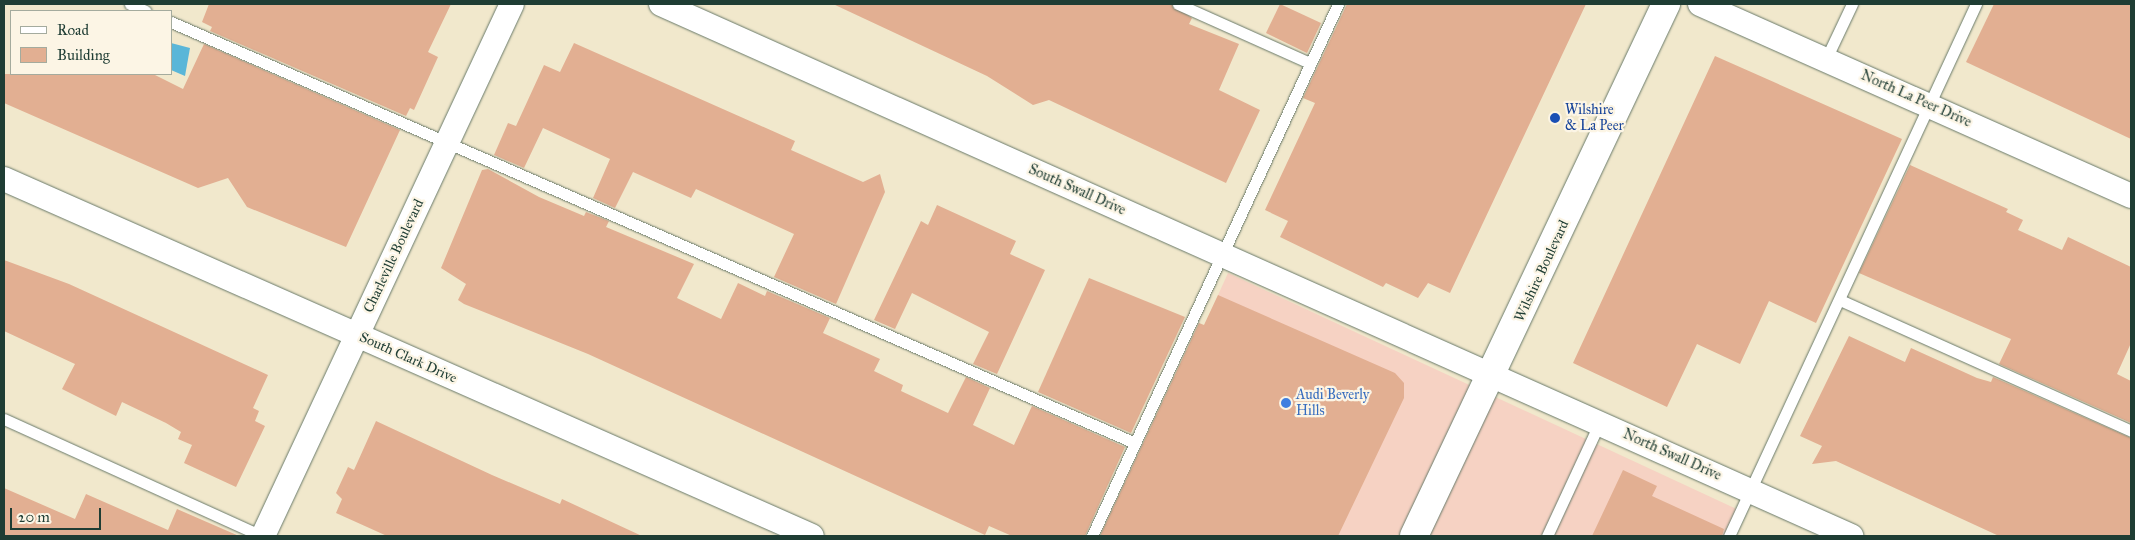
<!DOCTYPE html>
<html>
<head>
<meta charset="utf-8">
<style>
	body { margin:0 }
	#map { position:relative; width:2135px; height:540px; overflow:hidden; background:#f1e8cc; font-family:"IM FELL Great Primer",serif }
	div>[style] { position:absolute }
	.built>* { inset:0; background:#f6d2c3 }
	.water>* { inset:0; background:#5ab6d8 }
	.building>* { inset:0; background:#e2af92 }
	.roads { filter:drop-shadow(0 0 1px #687969) drop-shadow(0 0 1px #687969) }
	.service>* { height:11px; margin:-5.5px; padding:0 5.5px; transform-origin:5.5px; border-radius:5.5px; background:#fff }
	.minor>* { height:24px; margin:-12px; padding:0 12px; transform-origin:12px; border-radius:12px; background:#fff }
	.primary>* { height:28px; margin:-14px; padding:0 14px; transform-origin:14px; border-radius:14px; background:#fff }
	.dots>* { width:14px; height:14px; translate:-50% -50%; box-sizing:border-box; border:2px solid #fcf5e5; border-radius:50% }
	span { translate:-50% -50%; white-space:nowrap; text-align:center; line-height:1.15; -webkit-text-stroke:4.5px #fcf5e5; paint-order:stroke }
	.street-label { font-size:14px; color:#1f3d34 }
	.transit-label { font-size:14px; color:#164399 }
	.left { translate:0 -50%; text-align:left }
	.shop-label { font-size:14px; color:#366cbe }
	.frame { position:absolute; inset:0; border:5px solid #1f3d34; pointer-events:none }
	.legend { position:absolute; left:10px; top:10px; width:162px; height:65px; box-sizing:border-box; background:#fcf5e5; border:1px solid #a4ab9e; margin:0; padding:6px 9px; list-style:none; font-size:15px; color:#1f3d34 }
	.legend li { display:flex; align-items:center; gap:10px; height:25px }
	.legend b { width:25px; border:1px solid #a4ab9e }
	.scale { position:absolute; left:10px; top:508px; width:91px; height:22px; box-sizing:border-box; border:2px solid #1f3d34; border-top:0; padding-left:6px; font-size:15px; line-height:18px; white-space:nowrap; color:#1f3d34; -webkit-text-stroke:4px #fcf5e5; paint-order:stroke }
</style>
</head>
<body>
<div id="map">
	<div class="built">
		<i style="clip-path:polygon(1228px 273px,1743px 512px,1732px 536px,1109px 536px)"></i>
	</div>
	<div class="water">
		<i style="clip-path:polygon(171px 43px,190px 48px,185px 76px,171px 70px)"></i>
	</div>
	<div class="building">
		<i style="clip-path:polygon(209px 4px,451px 4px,428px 52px,438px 57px,414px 110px,410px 108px,406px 116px,210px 31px,212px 27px,202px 22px)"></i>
		<i style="clip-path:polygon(833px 4px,1171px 4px,1192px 18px,1189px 24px,1239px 44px,1219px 90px,1260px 110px,1226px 183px,1049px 100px,1033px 105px,987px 76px)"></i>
		<i style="clip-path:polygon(1280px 4px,1321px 23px,1307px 53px,1266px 33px)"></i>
		<i style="clip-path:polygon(1347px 4px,1586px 4px,1450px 293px,1428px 283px,1418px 298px,1386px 283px,1383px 287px,1280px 237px,1288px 221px,1265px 210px,1315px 103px,1303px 98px)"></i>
		<i style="clip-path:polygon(1994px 4px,2131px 4px,2131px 139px,1966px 62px)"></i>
		<i style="clip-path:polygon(574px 43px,795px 141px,791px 150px,863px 182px,880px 174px,885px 192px,836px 304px,774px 277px,794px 234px,696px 189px,691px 198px,633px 172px,615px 208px,593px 198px,610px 159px,543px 128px,524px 168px,494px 155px,508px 123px,516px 126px,544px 65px,560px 72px)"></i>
		<i style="clip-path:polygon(204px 44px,400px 130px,346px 247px,247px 207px,228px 178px,198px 188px,4px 103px,4px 74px,153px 74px,183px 89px)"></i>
		<i style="clip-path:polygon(1715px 56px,1902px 139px,1816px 323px,1769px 301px,1740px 364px,1697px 344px,1667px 407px,1573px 363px)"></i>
		<i style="clip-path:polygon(1910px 165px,2008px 209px,2006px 212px,2023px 220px,2018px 230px,2062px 250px,2068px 237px,2131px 267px,2131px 343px,2117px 374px,2131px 381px,2131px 423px,1999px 364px,2011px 339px,1859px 273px)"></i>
		<i style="clip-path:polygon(488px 169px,539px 197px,584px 216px,586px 212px,609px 221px,606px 227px,694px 264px,677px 298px,721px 319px,738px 283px,765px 296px,767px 291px,830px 318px,823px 333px,880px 359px,874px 371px,903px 385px,901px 391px,948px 413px,966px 377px,990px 388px,973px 425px,1014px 445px,1032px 406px,1125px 447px,1085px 536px,1012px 536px,989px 526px,985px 535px,588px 354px,464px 304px,458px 300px,466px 284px,441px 268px,482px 170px)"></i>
		<i style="clip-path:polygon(937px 205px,1016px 241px,1010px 254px,1045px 270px,997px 374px,973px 364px,989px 332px,912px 293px,895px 329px,874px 320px,921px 221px,928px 225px)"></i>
		<i style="clip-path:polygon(4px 260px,69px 284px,268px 375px,253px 408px,259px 411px,255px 421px,265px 426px,236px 487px,184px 463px,192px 445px,178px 439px,181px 432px,166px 423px,122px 402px,116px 416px,62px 389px,75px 364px,4px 331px)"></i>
		<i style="clip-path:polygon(1089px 278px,1185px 317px,1131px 433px,1038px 392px)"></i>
		<i style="clip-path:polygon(1218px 295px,1395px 373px,1404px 383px,1404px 398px,1338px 536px,1100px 536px,1199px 323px,1204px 325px)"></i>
		<i style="clip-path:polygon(1849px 336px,1905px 362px,1911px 348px,1977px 378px,1991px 382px,1993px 377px,2131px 438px,2131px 536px,1999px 536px,1836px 461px,1812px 464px,1822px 446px,1800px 436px)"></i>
		<i style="clip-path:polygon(376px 421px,492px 475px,560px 504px,562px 499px,642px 536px,387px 536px,336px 513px,342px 499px,336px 493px,348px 467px,354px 470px)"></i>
		<i style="clip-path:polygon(1623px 470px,1657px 486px,1652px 496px,1724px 529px,1722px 536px,1592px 536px)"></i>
		<i style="clip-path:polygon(4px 488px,75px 519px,86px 494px,168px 530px,177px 509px,239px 536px,4px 536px)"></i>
	</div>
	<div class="roads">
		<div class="service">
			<i style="left:130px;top:4px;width:17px;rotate:24deg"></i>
			<i style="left:1178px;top:4px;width:145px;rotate:24.1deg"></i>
			<i style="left:171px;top:22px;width:1052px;rotate:23.59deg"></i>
			<i style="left:1826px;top:59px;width:61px;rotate:-64.7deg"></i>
			<i style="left:1840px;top:300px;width:319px;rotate:24.2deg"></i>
			<i style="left:4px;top:419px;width:283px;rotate:24.4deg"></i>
			<i style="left:1092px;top:536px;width:586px;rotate:-65.18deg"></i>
			<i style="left:1547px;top:536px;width:126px;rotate:-65.1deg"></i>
			<i style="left:1729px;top:536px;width:587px;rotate:-65.1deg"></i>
		</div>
		<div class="minor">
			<i style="left:661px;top:4px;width:1304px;rotate:24.09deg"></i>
			<i style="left:1700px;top:4px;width:472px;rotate:24deg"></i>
			<i style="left:4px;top:179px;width:883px;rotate:23.84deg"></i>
			<i style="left:263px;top:536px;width:587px;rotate:-64.92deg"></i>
		</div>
		<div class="primary">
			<i style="left:1414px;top:536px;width:589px;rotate:-64.65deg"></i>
		</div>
	</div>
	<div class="dots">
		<i style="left:1555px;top:118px;background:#1a4fb4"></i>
		<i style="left:1286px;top:403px;background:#3f7fe0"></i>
	</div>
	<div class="street-label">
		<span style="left:1916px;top:99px;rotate:24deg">North La Peer Drive</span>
		<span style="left:1077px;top:190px;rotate:24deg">South Swall Drive</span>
		<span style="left:394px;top:256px;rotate:-65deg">Charleville Boulevard</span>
		<span style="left:1542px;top:271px;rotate:-65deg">Wilshire Boulevard</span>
		<span style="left:408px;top:358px;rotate:24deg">South Clark Drive</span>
		<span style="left:1672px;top:455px;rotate:24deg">North Swall Drive</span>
	</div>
	<div class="transit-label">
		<span class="left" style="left:1565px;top:118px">Wilshire<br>&amp; La Peer</span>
	</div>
	<div class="shop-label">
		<span class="left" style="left:1296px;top:403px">Audi Beverly<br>Hills</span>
	</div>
	<div class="frame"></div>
	<ul class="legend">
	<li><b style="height:6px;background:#fff"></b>Road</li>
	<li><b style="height:14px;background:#e2af92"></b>Building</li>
	</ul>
	<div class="scale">20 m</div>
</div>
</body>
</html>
